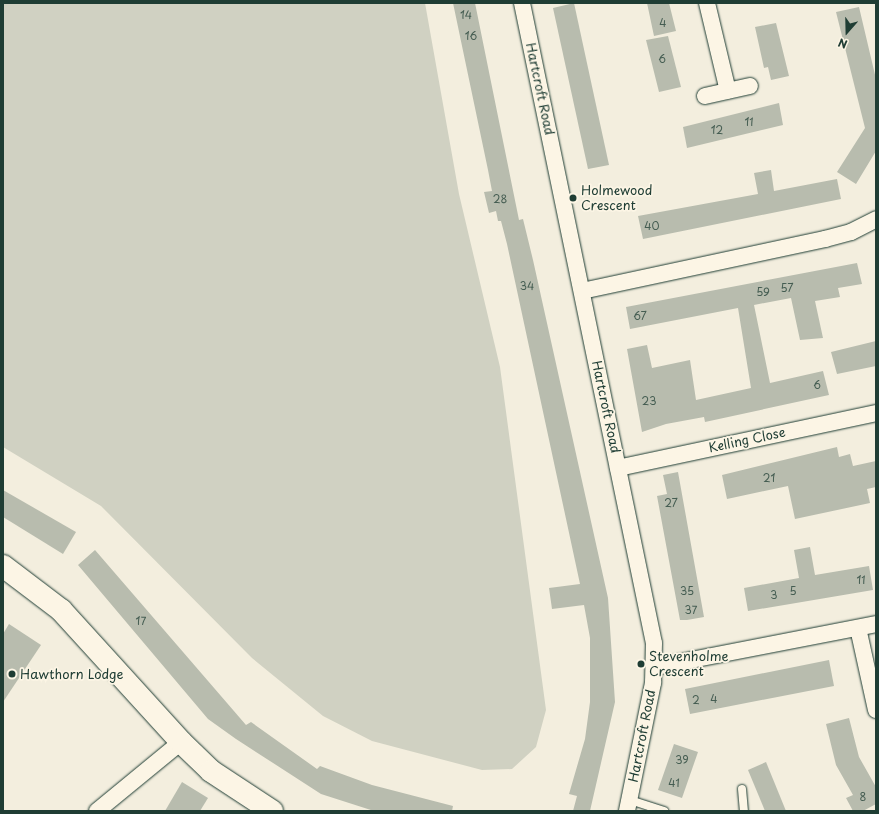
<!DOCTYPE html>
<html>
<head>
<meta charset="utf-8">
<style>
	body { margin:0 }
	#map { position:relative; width:879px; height:814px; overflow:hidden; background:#f3eede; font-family:"Playpen Sans",sans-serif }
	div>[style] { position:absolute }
	.green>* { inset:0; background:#d0d1c2 }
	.building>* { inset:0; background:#b8bcae }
	.roads { filter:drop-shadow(0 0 1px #1f3d34) drop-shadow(0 0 1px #1f3d34) }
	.lane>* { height:8px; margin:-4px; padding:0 4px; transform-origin:4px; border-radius:4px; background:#fcf5e5 }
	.street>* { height:16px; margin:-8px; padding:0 8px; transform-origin:8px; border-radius:8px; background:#fcf5e5 }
	.secondary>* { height:22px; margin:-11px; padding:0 11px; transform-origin:11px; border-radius:11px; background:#fcf5e5 }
	.dots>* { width:11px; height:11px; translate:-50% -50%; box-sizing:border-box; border:2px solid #fcf5e5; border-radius:50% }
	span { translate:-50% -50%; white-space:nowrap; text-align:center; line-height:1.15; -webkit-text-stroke:3.5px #fcf5e5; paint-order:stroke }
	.number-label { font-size:11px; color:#455d52 }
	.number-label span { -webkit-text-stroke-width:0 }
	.street-label { font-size:13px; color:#1f3d34 }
	.poi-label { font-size:13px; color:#1f3d34 }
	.left { translate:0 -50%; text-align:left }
	.frame { position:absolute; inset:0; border:4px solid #1f3d34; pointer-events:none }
	.north { position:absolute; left:827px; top:12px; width:40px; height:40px; -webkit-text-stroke:3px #fcf5e5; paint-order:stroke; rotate:200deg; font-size:11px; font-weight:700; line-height:16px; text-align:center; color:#1f3d34 }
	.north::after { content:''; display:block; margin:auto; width:14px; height:18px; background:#1f3d34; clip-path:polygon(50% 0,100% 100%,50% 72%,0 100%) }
</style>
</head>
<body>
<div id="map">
	<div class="green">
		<i style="clip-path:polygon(3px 3px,425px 3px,459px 194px,500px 367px,546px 710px,536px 747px,512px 769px,482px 770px,372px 741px,323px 716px,252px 658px,101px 506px,3px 447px)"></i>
	</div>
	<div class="building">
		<i style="clip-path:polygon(453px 3px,475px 3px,519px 220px,523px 219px,533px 260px,608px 598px,615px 702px,590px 811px,573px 811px,577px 796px,569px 794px,585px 739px,590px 702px,590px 638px,584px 605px,552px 609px,549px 588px,580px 584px,507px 244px,501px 221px,498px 221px,496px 211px,489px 213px,484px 192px,492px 191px,488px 170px)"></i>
		<i style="clip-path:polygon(574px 3px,609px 165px,588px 169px,553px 8px)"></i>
		<i style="clip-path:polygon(647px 3px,669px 3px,676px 31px,654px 36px)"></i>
		<i style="clip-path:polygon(859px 7px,876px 79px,876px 151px,856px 184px,837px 172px,865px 128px,836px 12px)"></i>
		<i style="clip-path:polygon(776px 23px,789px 76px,771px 80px,768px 67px,764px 68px,755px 27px)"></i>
		<i style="clip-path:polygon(668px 36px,681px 87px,659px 92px,646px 40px)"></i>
		<i style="clip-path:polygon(779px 103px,783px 125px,687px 148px,683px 127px)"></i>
		<i style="clip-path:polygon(771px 170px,774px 191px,837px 179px,841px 199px,643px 239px,638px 216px,758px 194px,754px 173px)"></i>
		<i style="clip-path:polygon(857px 263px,862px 284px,838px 288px,840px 297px,815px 301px,823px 338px,800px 340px,791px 298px,754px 305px,770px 383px,823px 371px,829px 395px,705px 422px,704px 417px,666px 424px,642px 432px,627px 349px,647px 345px,652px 368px,690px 360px,696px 400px,751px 388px,738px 308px,630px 329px,626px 307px)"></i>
		<i style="clip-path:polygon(876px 341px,876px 366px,837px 374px,831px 352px)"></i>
		<i style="clip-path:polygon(837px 447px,839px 457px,850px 454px,853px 466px,876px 461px,876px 487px,867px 489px,870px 503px,795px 519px,788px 486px,727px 499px,722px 475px)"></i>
		<i style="clip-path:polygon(678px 472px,704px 617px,687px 620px,680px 620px,657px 496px,667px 494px,663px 475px)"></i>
		<i style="clip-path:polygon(3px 490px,76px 532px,63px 554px,3px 517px)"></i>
		<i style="clip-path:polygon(810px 547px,815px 575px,869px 566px,873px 590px,748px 611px,744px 588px,799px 578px,794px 550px)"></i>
		<i style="clip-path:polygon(95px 550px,246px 725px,251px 722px,317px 769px,320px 766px,372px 785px,453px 806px,452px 811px,374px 811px,321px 794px,236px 739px,208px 719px,78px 565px)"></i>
		<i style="clip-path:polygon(9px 624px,41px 645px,3px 702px,3px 634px)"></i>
		<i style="clip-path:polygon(829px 660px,834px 686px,690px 714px,685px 689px)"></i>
		<i style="clip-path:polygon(849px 718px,859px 757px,876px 787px,876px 804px,863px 811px,853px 811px,846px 798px,853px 795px,836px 765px,826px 724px)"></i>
		<i style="clip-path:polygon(674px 744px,698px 752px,682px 798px,658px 790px)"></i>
		<i style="clip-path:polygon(766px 762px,786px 811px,765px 811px,748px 770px)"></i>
		<i style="clip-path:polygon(182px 782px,208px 798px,200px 811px,165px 811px)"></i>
	</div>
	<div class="roads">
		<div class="lane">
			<i style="left:742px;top:789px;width:22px;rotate:85deg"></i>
			<i style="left:630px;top:800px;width:36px;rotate:18deg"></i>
		</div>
		<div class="street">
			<i style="left:522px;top:3px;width:653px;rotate:78.35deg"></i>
			<i style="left:654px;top:643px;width:40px;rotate:91.4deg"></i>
			<i style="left:653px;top:683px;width:131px;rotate:101.5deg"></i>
			<i style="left:707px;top:3px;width:90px;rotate:76.6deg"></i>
			<i style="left:705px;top:96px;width:46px;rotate:-12.5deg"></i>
			<i style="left:582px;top:291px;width:249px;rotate:-12.1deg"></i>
			<i style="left:825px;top:239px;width:27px;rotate:-15deg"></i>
			<i style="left:851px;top:232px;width:28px;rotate:-27deg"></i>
			<i style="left:618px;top:468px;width:264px;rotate:-12deg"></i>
			<i style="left:858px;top:628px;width:84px;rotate:77.6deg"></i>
			<i style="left:655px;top:667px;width:225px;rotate:-11deg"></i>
			<i style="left:97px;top:811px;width:109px;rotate:-39.4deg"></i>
		</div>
		<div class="secondary">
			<i style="left:3px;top:566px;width:73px;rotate:37.2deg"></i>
			<i style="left:61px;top:610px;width:178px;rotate:47.7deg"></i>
			<i style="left:181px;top:742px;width:42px;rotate:44deg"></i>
			<i style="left:211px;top:771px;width:73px;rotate:33.3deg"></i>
		</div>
	</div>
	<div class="dots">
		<i style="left:573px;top:198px;background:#1f3d34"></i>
		<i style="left:641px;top:664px;background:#1f3d34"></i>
		<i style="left:12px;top:674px;background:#1f3d34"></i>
	</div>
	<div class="number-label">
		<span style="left:466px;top:15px">14</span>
		<span style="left:663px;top:23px">4</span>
		<span style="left:471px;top:36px">16</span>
		<span style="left:662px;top:59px">6</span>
		<span style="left:749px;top:122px">11</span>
		<span style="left:717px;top:130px">12</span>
		<span style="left:500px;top:199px">28</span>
		<span style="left:652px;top:226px">40</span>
		<span style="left:527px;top:286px">34</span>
		<span style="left:787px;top:288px">57</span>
		<span style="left:763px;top:292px">59</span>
		<span style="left:640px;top:316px">67</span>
		<span style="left:817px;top:385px">6</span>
		<span style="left:649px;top:401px">23</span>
		<span style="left:769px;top:478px">21</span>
		<span style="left:671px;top:503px">27</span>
		<span style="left:861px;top:580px">11</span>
		<span style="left:687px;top:591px">35</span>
		<span style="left:793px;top:591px">5</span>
		<span style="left:774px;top:595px">3</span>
		<span style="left:691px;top:610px">37</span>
		<span style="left:141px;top:621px">17</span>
		<span style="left:714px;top:699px">4</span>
		<span style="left:696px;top:700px">2</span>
		<span style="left:682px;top:760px">39</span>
		<span style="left:674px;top:783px">41</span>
		<span style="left:863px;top:797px">8</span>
	</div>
	<div class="street-label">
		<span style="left:540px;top:89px;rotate:78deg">Hartcroft Road</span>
		<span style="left:606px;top:407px;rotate:78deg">Hartcroft Road</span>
		<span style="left:747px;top:440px;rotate:-12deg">Kelling Close</span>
		<span style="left:642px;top:736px;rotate:-79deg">Hartcroft Road</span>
	</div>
	<div class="poi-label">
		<span class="left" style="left:581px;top:198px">Holmewood<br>Crescent</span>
		<span class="left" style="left:649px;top:664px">Stevenholme<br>Crescent</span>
		<span class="left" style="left:20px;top:674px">Hawthorn Lodge</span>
	</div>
	<div class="frame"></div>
	<div class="north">N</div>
</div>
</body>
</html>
